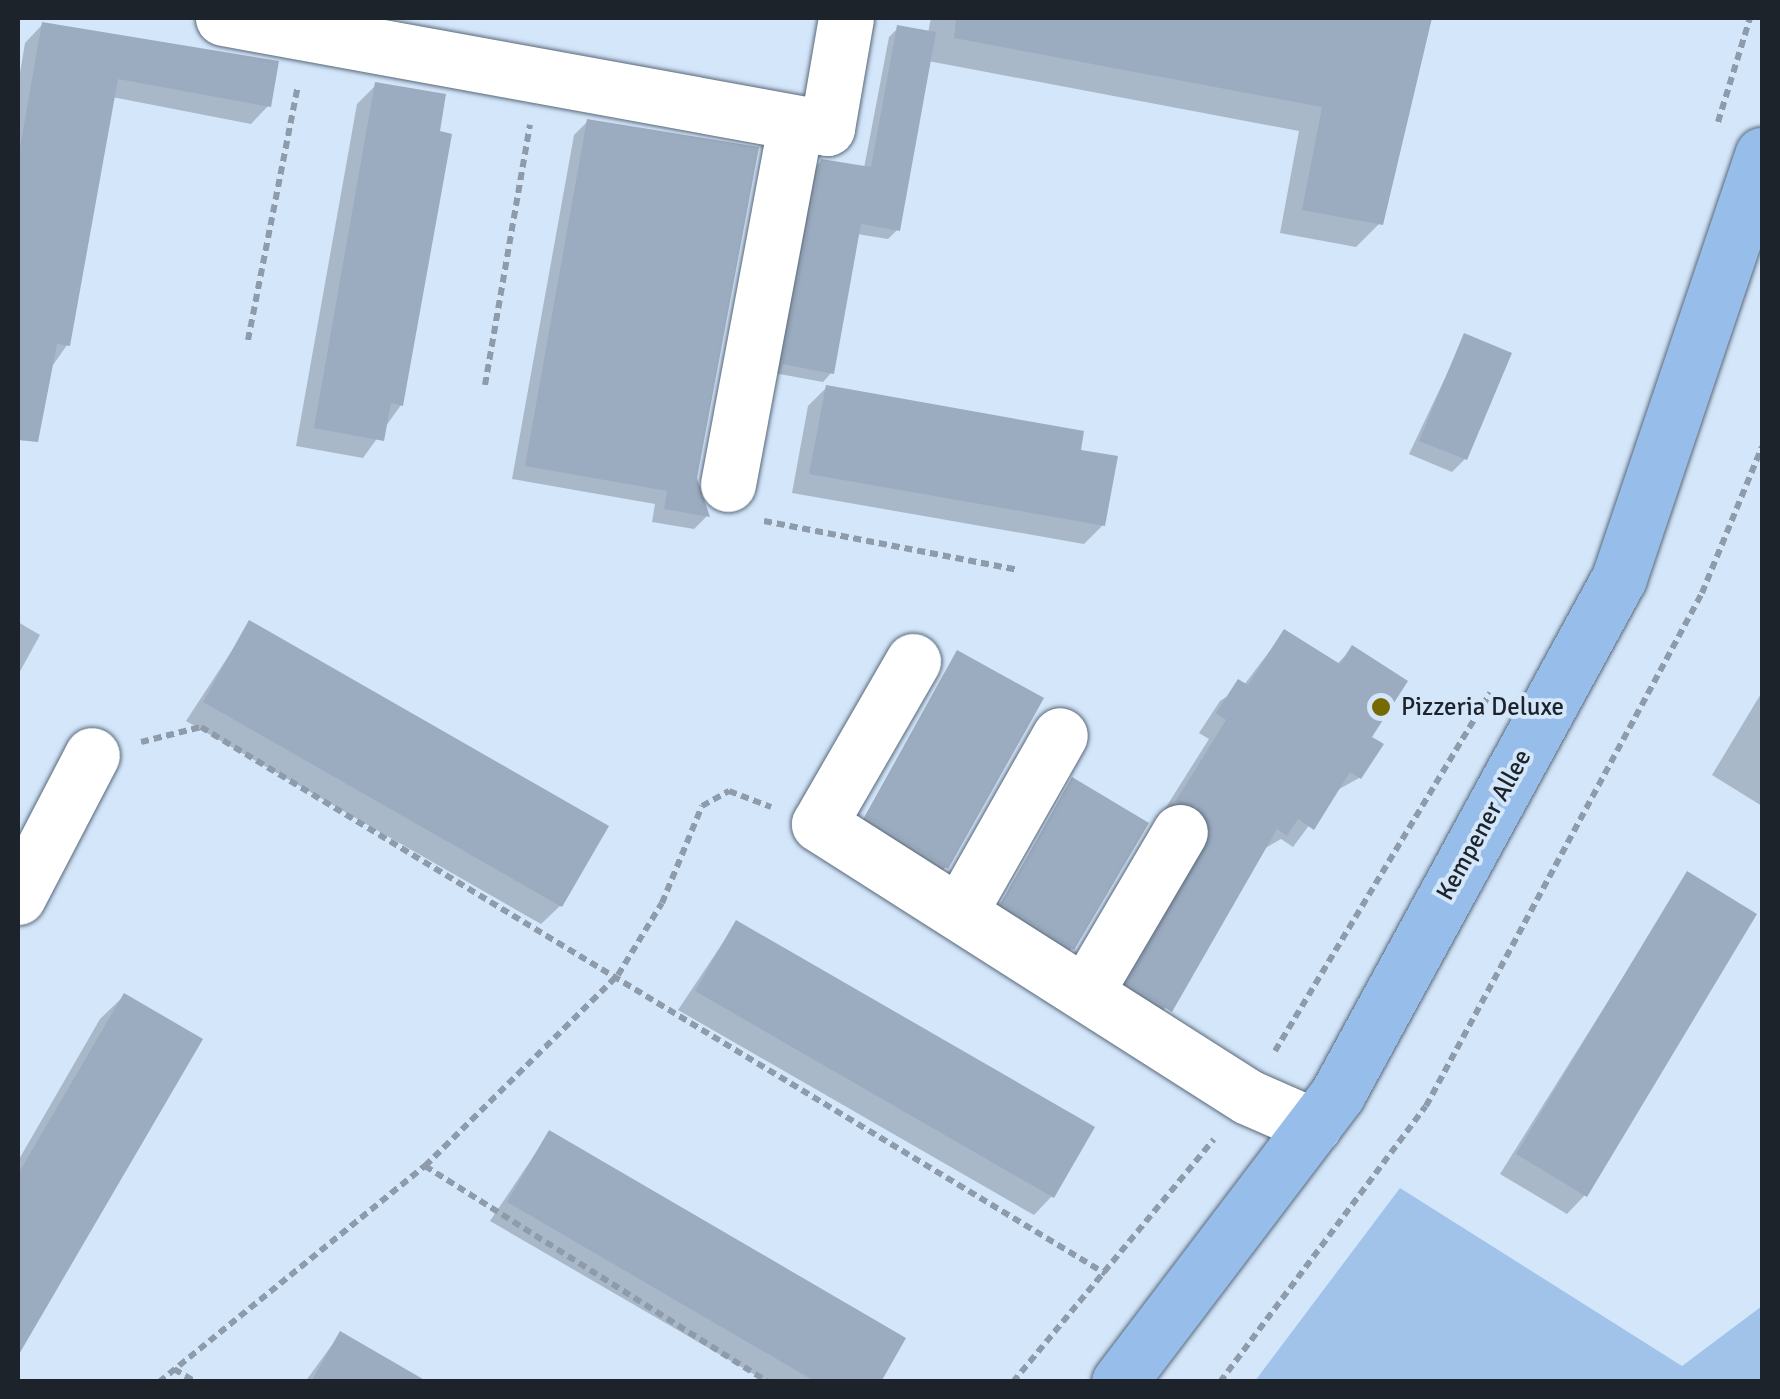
<!DOCTYPE html>
<html>
<head>
<meta charset="utf-8">
<style>
	body { margin:0 }
	#map { position:relative; width:1780px; height:1399px; overflow:hidden; background:#d4e6fa; font-family:Signika,sans-serif }
	div>[style] { position:absolute }
	.green>* { inset:0; background:#a1c3ea }
	.shadow>* { inset:0; background:#0003 }
	.building>* { inset:0; background:#9cacc0 }
	.path>* { height:6px; margin-top:-3px; transform-origin:0; background:repeating-linear-gradient(90deg,#8d9baa 0 8px,transparent 0 13px) }
	.roads { filter:drop-shadow(0 0 2px #586879) drop-shadow(0 0 2px #586879) }
	.minor>* { height:55px; margin:-27.5px; padding:0 27.5px; transform-origin:27.5px; border-radius:27.5px; background:#fff }
	.major>* { height:55px; margin:-27.5px; padding:0 27.5px; transform-origin:27.5px; border-radius:27.5px; background:#97beea }
	.dots>* { width:28px; height:28px; translate:-50% -50%; box-sizing:border-box; border:5px solid #d4e6fa; border-radius:50% }
	span { translate:-50% -50%; white-space:nowrap; text-align:center; line-height:1.15; -webkit-text-stroke:8px #d4e6fa; paint-order:stroke }
	.poi-label { font-size:25px; color:#1c232a }
	.left { translate:0 -50%; text-align:left }
	.street-label { font-size:25px; color:#1c232a }
	.frame { position:absolute; inset:0; border:20px solid #1c232a; pointer-events:none }
</style>
</head>
<body>
<div id="map">
	<div class="green">
		<i style="clip-path:polygon(1400px 1188px,1682px 1366px,1762px 1306px,1762px 1381px,1255px 1381px)"></i>
	</div>
	<div class="shadow">
		<i style="clip-path:polygon(931px 18px,1429px 18px,1380px 223px,1356px 247px,1280px 233px,1299px 131px,928px 61px,897px 230px,888px 239px,857px 234px,832px 372px,823px 382px,774px 373px,812px 171px,821px 161px,864px 168px,889px 37px,898px 28px,928px 33px)"></i>
		<i style="clip-path:polygon(42px 25px,268px 106px,251px 124px,112px 97px,67px 345px,30px 398px,18px 395px,18px 85px,25px 43px)"></i>
		<i style="clip-path:polygon(376px 85px,401px 405px,363px 458px,296px 446px,357px 104px)"></i>
		<i style="clip-path:polygon(587px 122px,707px 516px,694px 529px,652px 522px,655px 504px,512px 479px,574px 135px)"></i>
		<i style="clip-path:polygon(1465px 336px,1465px 459px,1452px 472px,1409px 454px)"></i>
		<i style="clip-path:polygon(826px 388px,1078px 452px,1103px 525px,1084px 544px,792px 493px,808px 406px)"></i>
		<i style="clip-path:polygon(18px 622px,40px 635px,18px 675px)"></i>
		<i style="clip-path:polygon(250px 623px,605px 827px,560px 906px,541px 924px,186px 721px)"></i>
		<i style="clip-path:polygon(1284px 632px,1336px 665px,1352px 649px,1368px 738px,1359px 778px,1334px 792px,1293px 847px,1281px 839px,1262px 850px,1152px 1029px,1110px 1002px,1158px 820px,1209px 739px,1199px 733px,1220px 701px,1244px 685px)"></i>
		<i style="clip-path:polygon(957px 653px,946px 867px,940px 873px,861px 823px)"></i>
		<i style="clip-path:polygon(1762px 692px,1762px 806px,1712px 775px)"></i>
		<i style="clip-path:polygon(1072px 780px,1072px 948px,1067px 954px,997px 909px)"></i>
		<i style="clip-path:polygon(1687px 875px,1585px 1195px,1567px 1214px,1500px 1174px)"></i>
		<i style="clip-path:polygon(736px 923px,1052px 1196px,1034px 1215px,678px 1010px)"></i>
		<i style="clip-path:polygon(124px 996px,199px 1040px,18px 1351px,18px 1161px,100px 1019px)"></i>
		<i style="clip-path:polygon(549px 1133px,878px 1382px,767px 1382px,490px 1221px)"></i>
		<i style="clip-path:polygon(340px 1334px,422px 1382px,305px 1382px)"></i>
	</div>
	<div class="building">
		<i style="clip-path:polygon(956px 18px,1432px 18px,1383px 225px,1302px 210px,1322px 107px,954px 38px)"></i>
		<i style="clip-path:polygon(42px 22px,279px 61px,271px 107px,118px 79px,70px 346px,57px 344px,38px 442px,18px 440px,18px 159px)"></i>
		<i style="clip-path:polygon(897px 25px,936px 32px,900px 231px,861px 224px,834px 374px,782px 364px,821px 159px,871px 167px)"></i>
		<i style="clip-path:polygon(375px 82px,446px 94px,440px 131px,452px 134px,403px 406px,391px 403px,384px 441px,314px 428px)"></i>
		<i style="clip-path:polygon(587px 119px,759px 147px,697px 478px,710px 517px,664px 509px,667px 491px,525px 466px)"></i>
		<i style="clip-path:polygon(1464px 333px,1512px 353px,1467px 460px,1419px 441px)"></i>
		<i style="clip-path:polygon(826px 385px,1084px 431px,1081px 450px,1118px 456px,1105px 526px,809px 474px)"></i>
		<i style="clip-path:polygon(249px 620px,609px 826px,562px 907px,203px 702px)"></i>
		<i style="clip-path:polygon(1284px 629px,1340px 664px,1352px 645px,1408px 681px,1372px 737px,1384px 744px,1361px 779px,1350px 772px,1314px 830px,1298px 819px,1287px 836px,1277px 829px,1172px 1012px,1127px 983px,1211px 833px,1197px 806px,1175px 802px,1226px 720px,1216px 713px,1238px 679px,1248px 685px)"></i>
		<i style="clip-path:polygon(957px 650px,1044px 698px,948px 869px,865px 816px)"></i>
		<i style="clip-path:polygon(1072px 777px,1149px 823px,1074px 950px,1001px 903px)"></i>
		<i style="clip-path:polygon(1687px 871px,1757px 914px,1587px 1197px,1516px 1154px)"></i>
		<i style="clip-path:polygon(736px 920px,1095px 1127px,1054px 1198px,695px 991px)"></i>
		<i style="clip-path:polygon(124px 993px,203px 1039px,18px 1356px,18px 1174px)"></i>
		<i style="clip-path:polygon(549px 1130px,906px 1338px,881px 1382px,816px 1382px,507px 1202px)"></i>
		<i style="clip-path:polygon(340px 1331px,428px 1382px,311px 1382px)"></i>
	</div>
	<div class="path">
		<i style="left:1718px;top:122px;width:109px;rotate:-72.9deg"></i>
		<i style="left:248px;top:340px;width:259px;rotate:-78.9deg"></i>
		<i style="left:485px;top:385px;width:264px;rotate:-80.2deg"></i>
		<i style="left:764px;top:521px;width:259px;rotate:10.9deg"></i>
		<i style="left:141px;top:742px;width:62px;rotate:-14deg"></i>
		<i style="left:201px;top:727px;width:1057px;rotate:31.15deg"></i>
		<i style="left:1275px;top:1051px;width:418px;rotate:-59deg"></i>
		<i style="left:425px;top:1166px;width:405px;rotate:32.2deg"></i>
		<i style="left:174px;top:1369px;width:26px;rotate:31deg"></i>
		<i style="left:159px;top:1382px;width:343px;rotate:-39.1deg"></i>
		<i style="left:425px;top:1166px;width:272px;rotate:-44.7deg"></i>
		<i style="left:618px;top:975px;width:84px;rotate:-58.6deg"></i>
		<i style="left:662px;top:903px;width:105px;rotate:-67.6deg"></i>
		<i style="left:702px;top:806px;width:31px;rotate:-29deg"></i>
		<i style="left:729px;top:791px;width:45px;rotate:20.9deg"></i>
		<i style="left:1013px;top:1382px;width:315px;rotate:-50.4deg"></i>
		<i style="left:1220px;top:1382px;width:344px;rotate:-53.3deg"></i>
		<i style="left:1426px;top:1106px;width:583px;rotate:-61.72deg"></i>
		<i style="left:1702px;top:593px;width:158px;rotate:-67.7deg"></i>
	</div>
	<div class="roads">
		<div class="minor">
			<i style="left:223px;top:18px;width:614px;rotate:10.32deg"></i>
			<i style="left:827px;top:128px;width:112px;rotate:-80.2deg"></i>
			<i style="left:728px;top:484px;width:365px;rotate:-79.4deg"></i>
			<i style="left:913px;top:661px;width:188px;rotate:120deg"></i>
			<i style="left:819px;top:824px;width:508px;rotate:32.47deg"></i>
			<i style="left:1248px;top:1097px;width:72px;rotate:23.7deg"></i>
			<i style="left:18px;top:897px;width:160px;rotate:-62.5deg"></i>
			<i style="left:960px;top:911px;width:202px;rotate:-60.4deg"></i>
			<i style="left:1088px;top:988px;width:181px;rotate:-59.5deg"></i>
		</div>
		<div class="major">
			<i style="left:1119px;top:1382px;width:363px;rotate:-52.8deg"></i>
			<i style="left:1338px;top:1093px;width:587px;rotate:-61.38deg"></i>
			<i style="left:1619px;top:578px;width:447px;rotate:-71.3deg"></i>
		</div>
	</div>
	<div class="dots">
		<i style="left:1381px;top:707px;background:#756a03"></i>
	</div>
	<div class="poi-label">
		<span class="left" style="left:1401px;top:707px">Pizzeria Deluxe</span>
	</div>
	<div class="street-label">
		<span style="left:1484px;top:825px;rotate:-61deg">Kempener Allee</span>
	</div>
	<div class="frame"></div>
</div>
</body>
</html>
